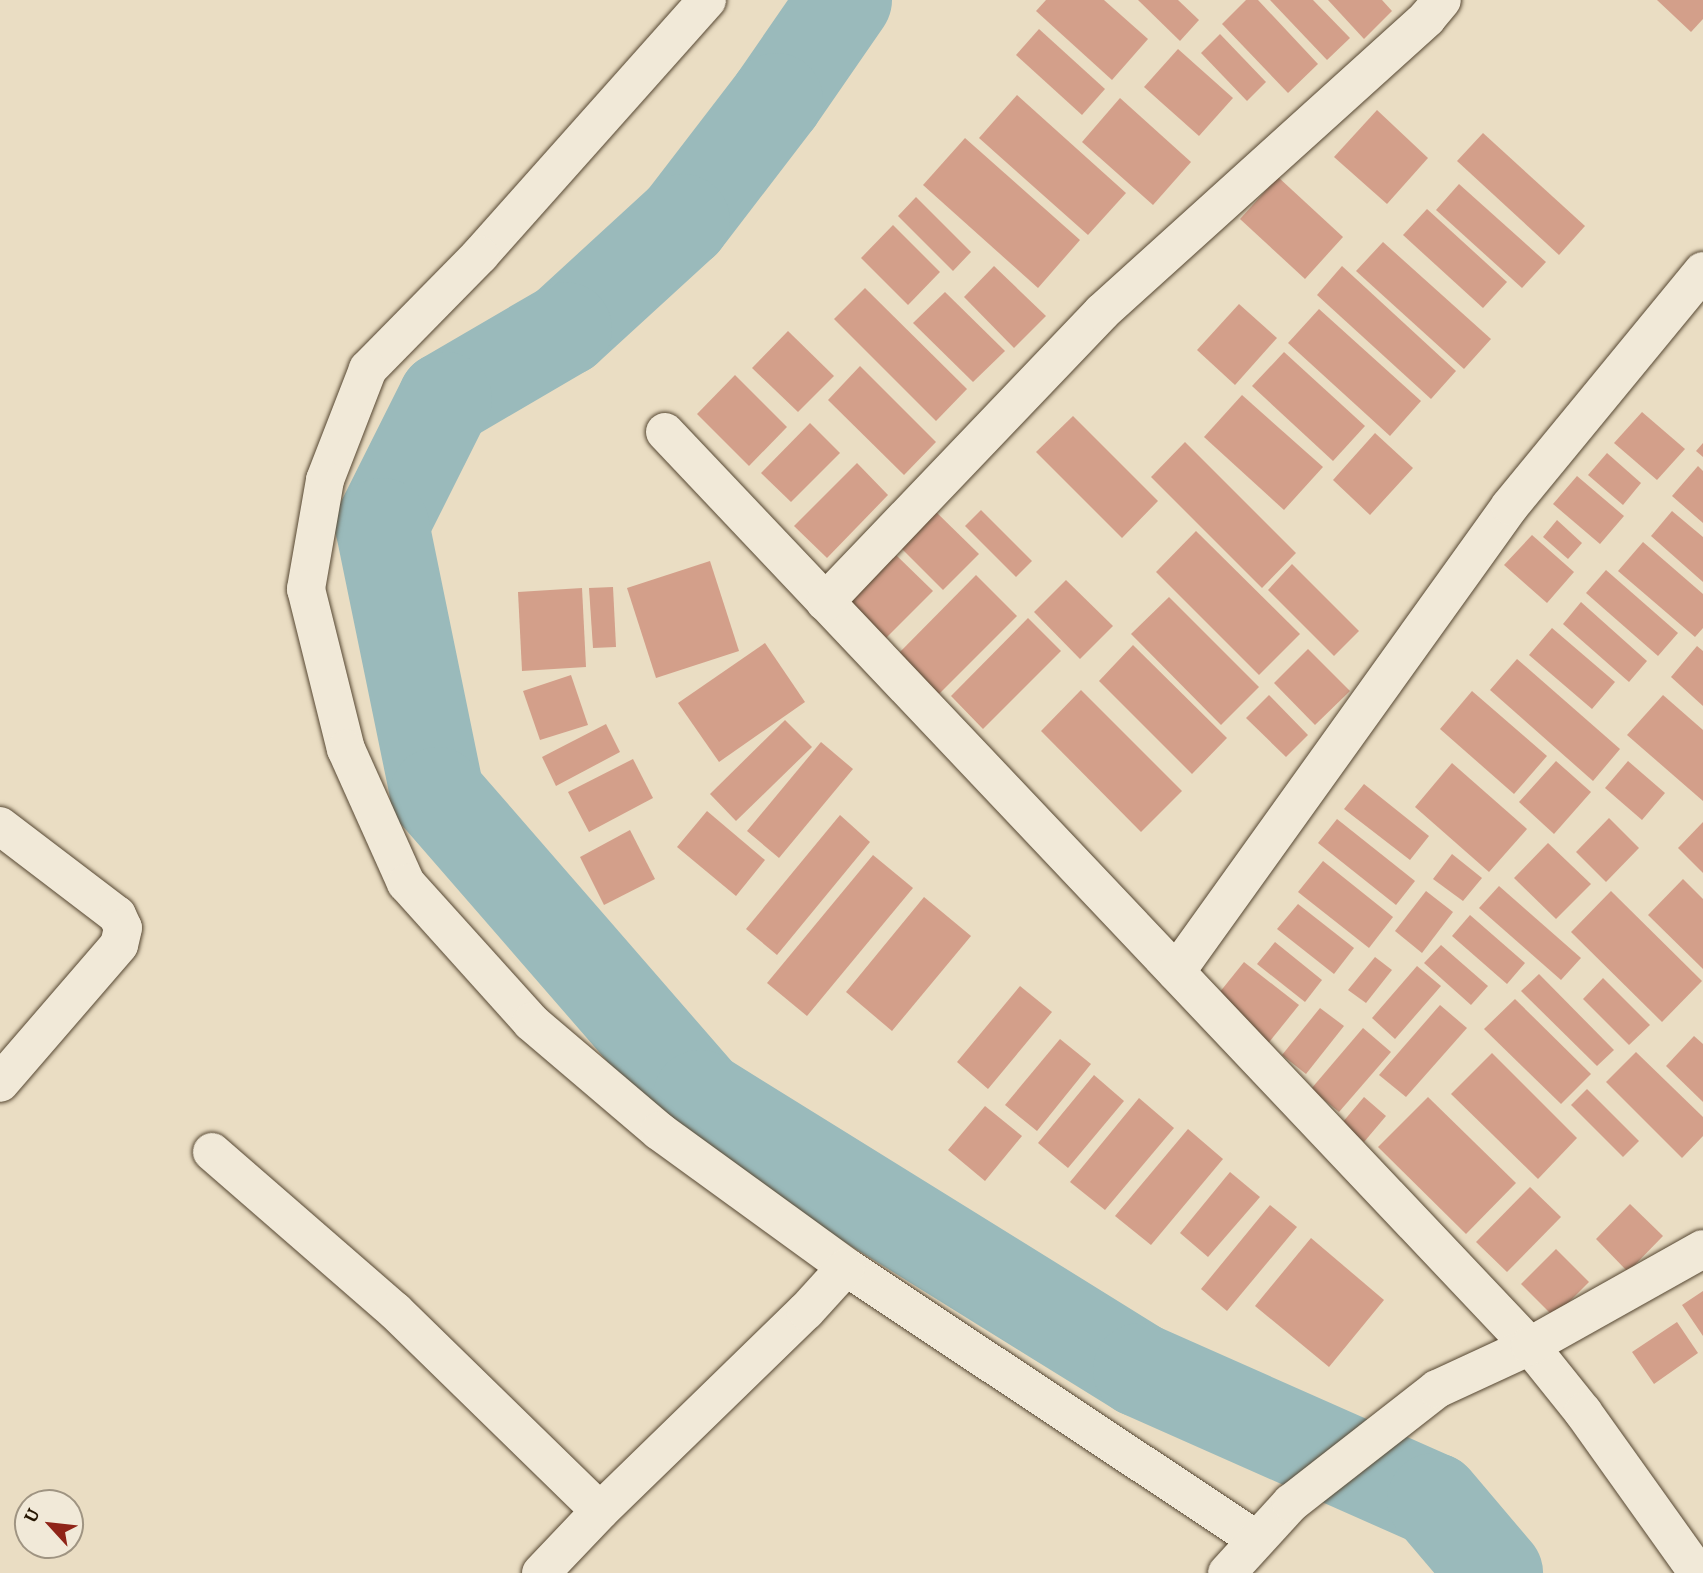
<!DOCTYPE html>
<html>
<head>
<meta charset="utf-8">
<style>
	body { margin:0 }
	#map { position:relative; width:1703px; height:1573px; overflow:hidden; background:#eaddc3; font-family:Alegreya,serif }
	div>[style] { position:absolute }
	.river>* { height:94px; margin:-47px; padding:0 47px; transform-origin:47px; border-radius:47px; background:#9ababb }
	.building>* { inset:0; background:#d39f8a }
	.roads { filter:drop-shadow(0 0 2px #564732) drop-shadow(0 0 2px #564732) }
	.street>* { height:38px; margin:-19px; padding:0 19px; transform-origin:19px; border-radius:19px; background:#f1e9d8 }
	span { translate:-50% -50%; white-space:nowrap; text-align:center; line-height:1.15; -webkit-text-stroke:5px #f1e9d8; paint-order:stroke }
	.north { position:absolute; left:14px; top:1489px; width:70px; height:70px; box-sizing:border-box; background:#f1e9d8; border:2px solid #9f9482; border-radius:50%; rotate:297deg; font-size:19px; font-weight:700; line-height:28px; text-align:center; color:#251501 }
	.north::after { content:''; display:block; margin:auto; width:24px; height:32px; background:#8f2418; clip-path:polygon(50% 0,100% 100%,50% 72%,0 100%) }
</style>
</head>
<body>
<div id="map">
	<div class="river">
		<i style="left:845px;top:0;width:121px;rotate:124.6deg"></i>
		<i style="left:776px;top:100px;width:153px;rotate:127.5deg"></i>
		<i style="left:683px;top:221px;width:160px;rotate:137.5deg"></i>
		<i style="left:565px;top:329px;width:139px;rotate:149.7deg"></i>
		<i style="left:445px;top:399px;width:141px;rotate:116.6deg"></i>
		<i style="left:382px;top:525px;width:275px;rotate:78.4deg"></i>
		<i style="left:437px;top:794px;width:401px;rotate:49deg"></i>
		<i style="left:700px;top:1097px;width:518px;rotate:31.82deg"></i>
		<i style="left:1140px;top:1370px;width:321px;rotate:23.9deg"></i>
		<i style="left:1434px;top:1500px;width:96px;rotate:49.7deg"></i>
	</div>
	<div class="building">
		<i style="clip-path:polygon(1046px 0,1104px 0,1148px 39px,1112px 80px,1036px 11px)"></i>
		<i style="clip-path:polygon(1138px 0,1178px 0,1199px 20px,1180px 41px)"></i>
		<i style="clip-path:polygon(1246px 0,1258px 0,1318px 64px,1288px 93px,1222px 24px)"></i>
		<i style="clip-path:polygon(1270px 0,1313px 0,1350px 38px,1327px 60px)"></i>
		<i style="clip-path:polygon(1328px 0,1382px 0,1392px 11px,1364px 39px)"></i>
		<i style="clip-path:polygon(1657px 0,1703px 0,1703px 19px,1691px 32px)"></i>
		<i style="clip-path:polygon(1039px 29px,1105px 89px,1082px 115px,1016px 55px)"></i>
		<i style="clip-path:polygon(1220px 34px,1266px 82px,1247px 101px,1201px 53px)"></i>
		<i style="clip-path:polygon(1178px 49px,1233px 98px,1199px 136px,1144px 87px)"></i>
		<i style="clip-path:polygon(1017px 95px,1126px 193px,1088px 235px,979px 138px)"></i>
		<i style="clip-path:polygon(1120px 98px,1191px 162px,1153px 205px,1082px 142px)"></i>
		<i style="clip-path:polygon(1377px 110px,1428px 158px,1387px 204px,1334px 157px)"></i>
		<i style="clip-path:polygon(1483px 133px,1585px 226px,1559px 255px,1457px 161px)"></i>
		<i style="clip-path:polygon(965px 138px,1080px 240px,1038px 288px,923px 185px)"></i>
		<i style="clip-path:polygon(1278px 177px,1343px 237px,1305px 279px,1240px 219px)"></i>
		<i style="clip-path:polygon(1459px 184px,1546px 262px,1522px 288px,1436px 210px)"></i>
		<i style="clip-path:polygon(916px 197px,971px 252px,953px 271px,898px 216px)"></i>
		<i style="clip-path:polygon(1427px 209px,1507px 282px,1483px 308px,1403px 235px)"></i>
		<i style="clip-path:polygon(893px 225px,940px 272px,908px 305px,861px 258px)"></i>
		<i style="clip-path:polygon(1383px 242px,1491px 339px,1464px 369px,1356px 271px)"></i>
		<i style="clip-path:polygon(994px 266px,1046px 316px,1014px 348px,964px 297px)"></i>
		<i style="clip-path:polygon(1342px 266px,1456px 371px,1431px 399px,1317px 295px)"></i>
		<i style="clip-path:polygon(865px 288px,967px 389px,936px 421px,834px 319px)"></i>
		<i style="clip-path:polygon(945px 292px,1005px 351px,973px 382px,913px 323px)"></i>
		<i style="clip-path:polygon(1239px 304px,1277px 338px,1235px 385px,1197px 350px)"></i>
		<i style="clip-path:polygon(1319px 309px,1421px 401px,1390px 436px,1288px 343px)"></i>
		<i style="clip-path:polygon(788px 331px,834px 376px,798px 412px,752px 368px)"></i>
		<i style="clip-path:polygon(1284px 352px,1365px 426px,1333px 461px,1252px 386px)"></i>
		<i style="clip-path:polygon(860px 366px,936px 442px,904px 475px,828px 400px)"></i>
		<i style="clip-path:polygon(735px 375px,787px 427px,749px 466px,697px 414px)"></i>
		<i style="clip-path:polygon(1242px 395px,1323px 467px,1284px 510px,1204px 437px)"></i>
		<i style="clip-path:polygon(1642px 412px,1685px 449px,1657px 480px,1614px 443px)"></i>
		<i style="clip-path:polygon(1073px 416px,1158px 501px,1122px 538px,1036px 452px)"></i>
		<i style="clip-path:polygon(810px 423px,840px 453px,791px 502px,761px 473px)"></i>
		<i style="clip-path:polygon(1375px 433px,1413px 468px,1370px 515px,1333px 480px)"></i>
		<i style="clip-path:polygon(1185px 442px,1296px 553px,1262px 588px,1151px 477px)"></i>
		<i style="clip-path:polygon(1703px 443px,1703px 457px,1696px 451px)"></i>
		<i style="clip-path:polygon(1607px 453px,1641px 483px,1623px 505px,1588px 475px)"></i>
		<i style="clip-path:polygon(857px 463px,888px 495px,827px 558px,794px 526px)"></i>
		<i style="clip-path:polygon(1698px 466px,1703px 471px,1703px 523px,1672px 496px)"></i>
		<i style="clip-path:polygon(1577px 476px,1624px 516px,1600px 544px,1553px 504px)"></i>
		<i style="clip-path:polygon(934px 510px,979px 554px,943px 590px,899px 546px)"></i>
		<i style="clip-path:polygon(981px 510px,1032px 561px,1016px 577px,965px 526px)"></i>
		<i style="clip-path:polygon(1672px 511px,1703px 537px,1703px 582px,1651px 536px)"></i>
		<i style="clip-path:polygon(1557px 520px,1582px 543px,1568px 559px,1543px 537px)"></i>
		<i style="clip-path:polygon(1196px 531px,1300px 634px,1259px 675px,1156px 572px)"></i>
		<i style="clip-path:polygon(1532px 535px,1574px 572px,1547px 603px,1504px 565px)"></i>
		<i style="clip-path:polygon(1643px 542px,1703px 594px,1703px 628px,1695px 637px,1618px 571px)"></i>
		<i style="clip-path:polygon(896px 555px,933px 591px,880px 644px,844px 608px)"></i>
		<i style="clip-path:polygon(710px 561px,739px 651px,656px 678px,627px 588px)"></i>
		<i style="clip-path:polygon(1292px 564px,1359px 631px,1334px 656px,1268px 590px)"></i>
		<i style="clip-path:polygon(1606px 570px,1678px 633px,1658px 656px,1586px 593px)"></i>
		<i style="clip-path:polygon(976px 575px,1017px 616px,934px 699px,894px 658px)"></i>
		<i style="clip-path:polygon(1066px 580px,1113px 626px,1080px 659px,1034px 612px)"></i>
		<i style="clip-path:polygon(613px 587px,616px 647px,593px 648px,589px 588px)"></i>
		<i style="clip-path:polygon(582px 588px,586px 667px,522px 671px,518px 592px)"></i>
		<i style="clip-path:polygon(1169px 597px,1259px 687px,1221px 725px,1131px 634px)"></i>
		<i style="clip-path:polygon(1581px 602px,1647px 661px,1629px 682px,1563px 624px)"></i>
		<i style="clip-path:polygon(1028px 618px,1061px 651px,983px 729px,951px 696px)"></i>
		<i style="clip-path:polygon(1552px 628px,1615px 682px,1592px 709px,1529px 655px)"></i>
		<i style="clip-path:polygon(765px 643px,805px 702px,719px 762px,678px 703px)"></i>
		<i style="clip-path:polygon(1133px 645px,1227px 738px,1192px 774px,1099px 681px)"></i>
		<i style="clip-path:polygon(1697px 646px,1703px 651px,1703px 706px,1671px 677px)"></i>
		<i style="clip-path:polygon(1308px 649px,1350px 691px,1315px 725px,1274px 683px)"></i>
		<i style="clip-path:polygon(1517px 659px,1620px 749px,1593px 781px,1490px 690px)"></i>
		<i style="clip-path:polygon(571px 675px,588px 725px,540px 740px,523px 691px)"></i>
		<i style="clip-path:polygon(1081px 690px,1182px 791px,1141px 832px,1041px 731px)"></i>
		<i style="clip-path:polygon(1472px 691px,1547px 756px,1514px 794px,1440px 729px)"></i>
		<i style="clip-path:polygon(1269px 695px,1308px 735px,1286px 757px,1246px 718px)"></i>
		<i style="clip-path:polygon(1663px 695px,1703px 730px,1703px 801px,1627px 735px)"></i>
		<i style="clip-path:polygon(785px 720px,812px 747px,736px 821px,710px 794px)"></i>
		<i style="clip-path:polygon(606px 724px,620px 752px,556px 786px,542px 757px)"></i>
		<i style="clip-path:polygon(821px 742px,853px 769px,779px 858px,747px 831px)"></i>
		<i style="clip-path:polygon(633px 759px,653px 798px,589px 832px,568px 792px)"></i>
		<i style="clip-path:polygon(1556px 761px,1591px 792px,1554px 834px,1519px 802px)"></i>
		<i style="clip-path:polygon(1628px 761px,1665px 793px,1642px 820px,1605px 788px)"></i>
		<i style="clip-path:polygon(1452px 763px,1527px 829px,1489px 872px,1415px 807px)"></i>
		<i style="clip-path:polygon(1364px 784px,1429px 836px,1410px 860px,1344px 809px)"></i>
		<i style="clip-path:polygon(707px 811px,765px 860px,736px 896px,677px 847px)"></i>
		<i style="clip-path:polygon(840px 815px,870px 842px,777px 955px,746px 929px)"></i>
		<i style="clip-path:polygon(1609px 818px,1639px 848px,1606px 882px,1576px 852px)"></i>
		<i style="clip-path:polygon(1337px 819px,1415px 881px,1396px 905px,1318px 843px)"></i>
		<i style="clip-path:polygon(1703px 822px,1703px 873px,1678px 848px)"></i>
		<i style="clip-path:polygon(630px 830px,655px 879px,604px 905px,580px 857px)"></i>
		<i style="clip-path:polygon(1548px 843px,1591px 884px,1556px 919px,1514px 878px)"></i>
		<i style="clip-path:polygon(1452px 854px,1482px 878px,1463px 901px,1433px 879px)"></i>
		<i style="clip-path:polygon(873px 855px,913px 888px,807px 1016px,767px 983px)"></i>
		<i style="clip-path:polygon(1323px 861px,1393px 917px,1369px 948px,1298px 892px)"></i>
		<i style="clip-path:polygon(1683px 879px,1703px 899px,1703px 969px,1648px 915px)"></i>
		<i style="clip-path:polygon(1499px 886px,1581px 958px,1561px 980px,1479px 908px)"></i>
		<i style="clip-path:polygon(1426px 891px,1453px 912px,1422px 953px,1395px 931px)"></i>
		<i style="clip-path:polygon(1611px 891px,1702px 981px,1662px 1022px,1571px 932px)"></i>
		<i style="clip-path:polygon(924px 897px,971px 936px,892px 1031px,846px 992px)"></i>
		<i style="clip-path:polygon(1298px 904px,1354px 948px,1334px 974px,1277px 929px)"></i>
		<i style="clip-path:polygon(1470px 915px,1525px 963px,1507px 984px,1452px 936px)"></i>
		<i style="clip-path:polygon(1275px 942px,1322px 980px,1305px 1002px,1257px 964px)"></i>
		<i style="clip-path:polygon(1441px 945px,1488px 986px,1471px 1005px,1424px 963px)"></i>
		<i style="clip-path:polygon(1375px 957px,1392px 970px,1366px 1003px,1348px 990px)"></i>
		<i style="clip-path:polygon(1244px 962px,1299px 1005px,1266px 1046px,1211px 1003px)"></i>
		<i style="clip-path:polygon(1417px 966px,1441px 986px,1395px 1039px,1372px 1018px)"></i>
		<i style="clip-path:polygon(1539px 974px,1614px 1050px,1597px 1066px,1521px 991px)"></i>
		<i style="clip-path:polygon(1603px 978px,1650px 1025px,1629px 1045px,1583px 999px)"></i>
		<i style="clip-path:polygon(1020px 986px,1052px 1012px,988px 1089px,957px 1062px)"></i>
		<i style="clip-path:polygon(1515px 999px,1591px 1074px,1561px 1104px,1484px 1029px)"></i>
		<i style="clip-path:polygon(1440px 1005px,1467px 1028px,1406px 1097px,1379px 1075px)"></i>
		<i style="clip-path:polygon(1320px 1008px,1344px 1026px,1306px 1074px,1282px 1055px)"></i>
		<i style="clip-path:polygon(1363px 1028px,1391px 1052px,1339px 1112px,1311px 1089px)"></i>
		<i style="clip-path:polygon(1694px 1036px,1703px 1044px,1703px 1102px,1666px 1066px)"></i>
		<i style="clip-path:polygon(1060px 1039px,1091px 1064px,1037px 1131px,1005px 1105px)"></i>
		<i style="clip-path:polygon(1636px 1052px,1703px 1117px,1703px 1136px,1682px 1158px,1606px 1082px)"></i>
		<i style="clip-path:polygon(1492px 1053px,1577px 1138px,1538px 1179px,1451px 1094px)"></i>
		<i style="clip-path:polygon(1094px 1075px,1124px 1101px,1068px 1168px,1038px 1143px)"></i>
		<i style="clip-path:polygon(1587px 1089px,1639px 1141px,1623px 1157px,1571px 1105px)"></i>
		<i style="clip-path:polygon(1364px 1097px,1386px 1116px,1364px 1142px,1342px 1123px)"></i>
		<i style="clip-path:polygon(1428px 1097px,1516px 1183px,1466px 1234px,1378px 1147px)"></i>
		<i style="clip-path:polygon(1139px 1098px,1174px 1128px,1105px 1210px,1070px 1182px)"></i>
		<i style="clip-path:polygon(985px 1106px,1022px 1136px,985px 1181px,948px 1150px)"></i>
		<i style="clip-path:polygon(1188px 1129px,1223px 1159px,1151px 1245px,1115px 1216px)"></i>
		<i style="clip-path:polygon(1230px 1172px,1260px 1197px,1208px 1257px,1180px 1233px)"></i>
		<i style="clip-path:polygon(1530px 1187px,1561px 1217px,1507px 1272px,1476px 1242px)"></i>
		<i style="clip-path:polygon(1630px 1204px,1663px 1236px,1628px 1272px,1596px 1239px)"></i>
		<i style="clip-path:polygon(1270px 1205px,1297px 1227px,1227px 1311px,1201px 1289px)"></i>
		<i style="clip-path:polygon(1311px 1238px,1384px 1300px,1329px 1367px,1255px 1306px)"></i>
		<i style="clip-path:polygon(1556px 1249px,1589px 1282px,1554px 1317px,1521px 1284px)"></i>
		<i style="clip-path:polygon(1703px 1291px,1703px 1336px,1682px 1305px)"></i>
		<i style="clip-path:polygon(1677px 1322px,1698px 1353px,1654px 1384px,1632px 1352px)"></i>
	</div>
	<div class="roads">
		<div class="street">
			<i style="left:707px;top:0;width:341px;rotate:131.7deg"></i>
			<i style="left:480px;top:255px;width:160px;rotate:134.5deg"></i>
			<i style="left:368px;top:369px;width:119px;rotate:111.2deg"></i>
			<i style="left:325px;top:480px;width:111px;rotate:99.9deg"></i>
			<i style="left:306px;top:589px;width:165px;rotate:76deg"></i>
			<i style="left:346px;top:749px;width:147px;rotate:65.9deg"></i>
			<i style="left:406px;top:883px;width:187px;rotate:48deg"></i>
			<i style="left:531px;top:1022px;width:168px;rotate:40.4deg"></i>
			<i style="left:659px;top:1131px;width:231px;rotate:36deg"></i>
			<i style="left:846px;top:1267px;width:492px;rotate:33.6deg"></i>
			<i style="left:665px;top:432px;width:1258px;rotate:46.58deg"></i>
			<i style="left:1530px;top:1346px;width:85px;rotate:51.2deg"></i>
			<i style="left:1583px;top:1412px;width:198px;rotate:54.5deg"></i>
			<i style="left:825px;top:602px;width:401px;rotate:-46.3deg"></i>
			<i style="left:1102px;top:312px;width:438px;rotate:-42.1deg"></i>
			<i style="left:1427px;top:18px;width:23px;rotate:-50deg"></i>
			<i style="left:0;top:826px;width:147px;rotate:37.3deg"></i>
			<i style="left:117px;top:915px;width:14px;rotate:65deg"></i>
			<i style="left:123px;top:928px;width:17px;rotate:103deg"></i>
			<i style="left:119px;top:945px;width:182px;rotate:130.8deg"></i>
			<i style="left:1176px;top:972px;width:573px;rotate:-54.37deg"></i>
			<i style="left:1510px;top:506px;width:304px;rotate:-50.6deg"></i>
			<i style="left:212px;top:1152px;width:242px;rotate:41deg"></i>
			<i style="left:395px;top:1311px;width:286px;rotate:44.3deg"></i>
			<i style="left:541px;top:1573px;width:86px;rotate:-46.4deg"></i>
			<i style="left:600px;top:1511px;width:287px;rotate:-44.2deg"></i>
			<i style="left:806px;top:1311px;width:59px;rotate:-47.7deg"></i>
			<i style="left:1227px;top:1573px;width:95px;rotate:-47.6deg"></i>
			<i style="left:1291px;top:1503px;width:185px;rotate:-38deg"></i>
			<i style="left:1437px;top:1389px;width:102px;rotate:-24.8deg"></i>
			<i style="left:1530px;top:1346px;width:198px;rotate:-29.3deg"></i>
		</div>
	</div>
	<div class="north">U</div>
</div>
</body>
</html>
